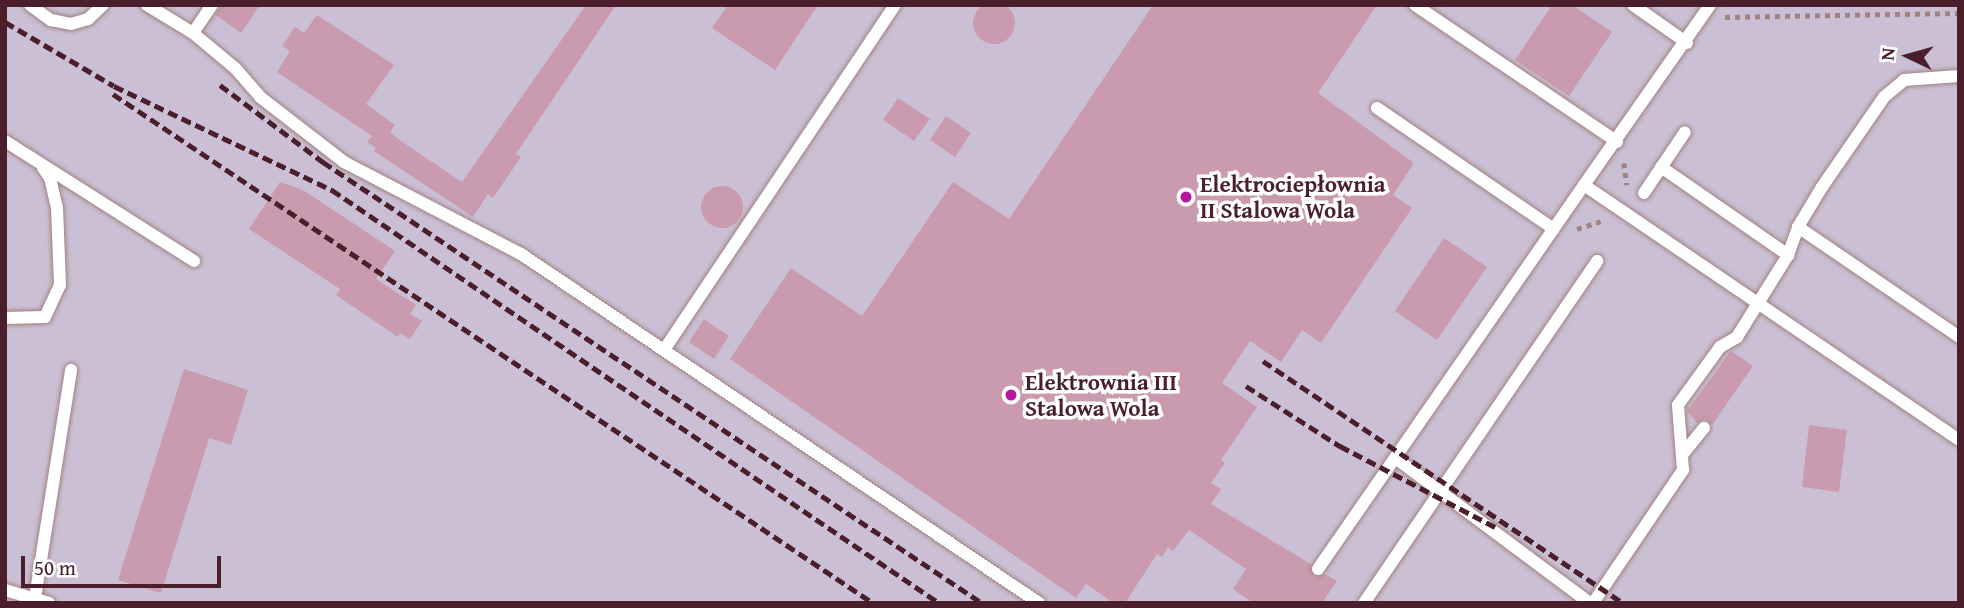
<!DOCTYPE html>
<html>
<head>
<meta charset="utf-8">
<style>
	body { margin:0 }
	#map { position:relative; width:1964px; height:608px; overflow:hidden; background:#f8e6d2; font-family:"Gentium Book Plus",serif }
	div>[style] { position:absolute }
	.industrial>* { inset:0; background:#cbbfd5 }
	.building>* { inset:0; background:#ca9bae }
	.round { border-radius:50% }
	.path>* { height:4.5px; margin-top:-2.25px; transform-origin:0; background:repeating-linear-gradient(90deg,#a1827e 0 5px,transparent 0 10px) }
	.roads { filter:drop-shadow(0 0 2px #a1827e) drop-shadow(0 0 2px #a1827e) }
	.lane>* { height:12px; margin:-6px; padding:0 6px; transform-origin:6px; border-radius:6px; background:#fff }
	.rail>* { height:5px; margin-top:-2.5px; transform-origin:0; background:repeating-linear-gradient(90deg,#4a1f2b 0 10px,transparent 0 15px) }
	.dots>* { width:19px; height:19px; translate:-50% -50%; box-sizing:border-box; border:4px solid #fff; border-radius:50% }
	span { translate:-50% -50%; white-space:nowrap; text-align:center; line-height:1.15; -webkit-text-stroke:7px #fff; paint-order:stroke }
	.poi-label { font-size:23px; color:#4a1f2b; font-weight:700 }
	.left { translate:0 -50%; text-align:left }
	.frame { position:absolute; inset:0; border:7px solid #4a1f2b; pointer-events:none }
	.north { position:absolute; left:1873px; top:21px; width:70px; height:70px; -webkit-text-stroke:5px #fff; paint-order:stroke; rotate:275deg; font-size:19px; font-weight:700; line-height:28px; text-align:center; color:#4a1f2b }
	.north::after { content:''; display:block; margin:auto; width:24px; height:32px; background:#4a1f2b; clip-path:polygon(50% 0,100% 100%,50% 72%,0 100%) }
	.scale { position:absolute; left:21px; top:556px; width:200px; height:32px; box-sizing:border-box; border:4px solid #4a1f2b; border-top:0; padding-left:9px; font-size:21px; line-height:24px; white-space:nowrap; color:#4a1f2b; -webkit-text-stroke:5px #fff; paint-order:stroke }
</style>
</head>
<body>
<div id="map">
	<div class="industrial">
		<i style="clip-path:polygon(5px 5px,1959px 5px,1959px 603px,5px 603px)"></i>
	</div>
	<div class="building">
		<i class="round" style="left:973px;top:2px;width:42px;height:42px"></i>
		<i style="clip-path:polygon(221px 5px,260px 5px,241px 33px,216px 15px)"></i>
		<i style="clip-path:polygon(586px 5px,616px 5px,516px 154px,521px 157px,493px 198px,488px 194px,473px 217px,374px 151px,376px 148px,367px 142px,372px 136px,277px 72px,290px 51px,282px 46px,295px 27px,304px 33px,317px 15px,394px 65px,366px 104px,395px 125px,390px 132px,401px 141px,462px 182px)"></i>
		<i style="clip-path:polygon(728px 5px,818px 5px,775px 70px,712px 28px)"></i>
		<i style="clip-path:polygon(1153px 5px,1377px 5px,1318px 93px,1414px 163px,1393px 195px,1412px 208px,1321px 343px,1302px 330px,1281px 362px,1250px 341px,1222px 383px,1257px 407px,1221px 460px,1225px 463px,1211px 483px,1221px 489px,1211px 504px,1311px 564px,1314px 577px,1325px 574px,1337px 581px,1322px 603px,1253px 603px,1233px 589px,1246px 569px,1189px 530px,1173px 551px,1168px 547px,1162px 557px,1157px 554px,1125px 603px,1114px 603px,1086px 584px,1076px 598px,730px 359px,791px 268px,862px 316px,953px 182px,1009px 219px)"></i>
		<i style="clip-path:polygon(1552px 5px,1572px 5px,1612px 32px,1569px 96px,1515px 60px)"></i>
		<i style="clip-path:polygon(898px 98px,930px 119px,914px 141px,883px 120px)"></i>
		<i style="clip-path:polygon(946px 116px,971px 133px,955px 157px,930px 140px)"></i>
		<i style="clip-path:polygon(280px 182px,303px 190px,395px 251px,376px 279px,416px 305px,410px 314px,422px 321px,410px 339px,400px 333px,398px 337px,336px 295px,340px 289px,249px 229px)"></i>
		<i class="round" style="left:701px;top:186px;width:42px;height:42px"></i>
		<i style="clip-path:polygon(1444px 238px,1487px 267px,1437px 340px,1395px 311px)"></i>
		<i style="clip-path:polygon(704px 319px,729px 336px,714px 359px,689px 342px)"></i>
		<i style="clip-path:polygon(1731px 351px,1753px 366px,1712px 425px,1705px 419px,1697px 423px,1687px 411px)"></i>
		<i style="clip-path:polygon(184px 369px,248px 390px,231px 445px,209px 438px,161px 593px,118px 580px)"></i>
		<i style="clip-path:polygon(1809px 425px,1847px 430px,1839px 492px,1802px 487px)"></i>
	</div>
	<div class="path">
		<i style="left:1725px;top:17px;width:234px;rotate:-1deg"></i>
		<i style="left:1624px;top:163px;width:22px;rotate:82deg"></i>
		<i style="left:1577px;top:229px;width:26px;rotate:-18deg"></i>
	</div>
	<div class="roads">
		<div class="lane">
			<i style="left:30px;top:5px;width:26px;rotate:36deg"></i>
			<i style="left:51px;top:20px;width:20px;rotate:11deg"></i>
			<i style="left:71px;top:24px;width:18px;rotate:-16deg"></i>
			<i style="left:88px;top:19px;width:21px;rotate:-43deg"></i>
			<i style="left:147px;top:5px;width:54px;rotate:31.3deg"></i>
			<i style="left:193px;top:33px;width:56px;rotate:39.9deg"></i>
			<i style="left:236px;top:69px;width:37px;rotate:49deg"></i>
			<i style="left:260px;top:97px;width:106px;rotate:37.7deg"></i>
			<i style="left:344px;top:162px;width:199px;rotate:27.5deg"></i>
			<i style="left:521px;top:254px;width:625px;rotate:33.97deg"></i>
			<i style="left:1415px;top:5px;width:244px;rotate:34.1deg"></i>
			<i style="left:1633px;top:5px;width:66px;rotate:35.1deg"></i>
			<i style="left:1710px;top:5px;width:220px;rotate:125deg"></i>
			<i style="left:1584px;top:185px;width:453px;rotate:34.2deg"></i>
			<i style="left:193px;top:33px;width:34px;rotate:-56deg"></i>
			<i style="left:1377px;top:108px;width:214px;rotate:34.4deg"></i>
			<i style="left:5px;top:141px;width:224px;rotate:32.4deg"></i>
			<i style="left:1661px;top:167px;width:155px;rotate:34.7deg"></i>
			<i style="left:1644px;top:193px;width:73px;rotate:-56.1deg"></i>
			<i style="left:1798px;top:227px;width:195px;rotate:34.3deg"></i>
			<i style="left:5px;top:318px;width:40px;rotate:-1.4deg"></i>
			<i style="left:45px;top:317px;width:35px;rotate:-65deg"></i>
			<i style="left:60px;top:285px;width:77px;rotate:-92.2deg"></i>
			<i style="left:57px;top:208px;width:31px;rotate:-103deg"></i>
			<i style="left:50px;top:178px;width:12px;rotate:-125deg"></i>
			<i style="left:664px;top:350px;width:415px;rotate:-56.2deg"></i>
			<i style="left:1682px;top:455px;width:35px;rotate:-51deg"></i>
			<i style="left:1398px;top:460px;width:239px;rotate:36.7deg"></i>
			<i style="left:1318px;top:569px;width:467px;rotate:-55.3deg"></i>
			<i style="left:5px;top:590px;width:46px;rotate:16.5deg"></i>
			<i style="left:35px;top:598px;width:231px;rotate:-81deg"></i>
			<i style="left:1364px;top:603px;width:414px;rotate:-55.7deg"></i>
			<i style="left:1593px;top:603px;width:161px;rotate:-55.9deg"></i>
			<i style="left:1683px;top:470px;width:65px;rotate:-94.4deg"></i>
			<i style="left:1678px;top:405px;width:72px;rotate:-54.1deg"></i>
			<i style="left:1720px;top:347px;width:20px;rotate:-30deg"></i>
			<i style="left:1737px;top:337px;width:97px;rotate:-58.1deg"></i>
			<i style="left:1788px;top:255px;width:30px;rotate:-70deg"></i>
			<i style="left:1798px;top:227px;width:47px;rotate:-59deg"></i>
			<i style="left:1822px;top:187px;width:109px;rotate:-55.4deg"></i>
			<i style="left:1884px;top:97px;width:26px;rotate:-40deg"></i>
			<i style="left:1904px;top:80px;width:55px;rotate:-4.2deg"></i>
		</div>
	</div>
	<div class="rail">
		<i style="left:5px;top:22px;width:126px;rotate:30.4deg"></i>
		<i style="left:114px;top:86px;width:242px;rotate:25.5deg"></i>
		<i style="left:332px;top:190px;width:734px;rotate:34.23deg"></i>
		<i style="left:220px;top:85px;width:129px;rotate:36.8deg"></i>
		<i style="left:323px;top:162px;width:793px;rotate:33.79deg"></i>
		<i style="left:113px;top:94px;width:915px;rotate:33.81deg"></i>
		<i style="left:1263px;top:361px;width:434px;rotate:33.9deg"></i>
		<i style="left:1246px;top:386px;width:112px;rotate:32.6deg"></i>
		<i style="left:1340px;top:446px;width:175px;rotate:27.6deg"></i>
	</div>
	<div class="dots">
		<i style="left:1186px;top:197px;background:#b5179e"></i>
		<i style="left:1011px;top:395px;background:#b5179e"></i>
	</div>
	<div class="poi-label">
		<span class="left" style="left:1200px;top:197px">Elektrociepłownia<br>II Stalowa Wola</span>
		<span class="left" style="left:1025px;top:395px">Elektrownia III<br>Stalowa Wola</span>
	</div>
	<div class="frame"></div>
	<div class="north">N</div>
	<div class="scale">50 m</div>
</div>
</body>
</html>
